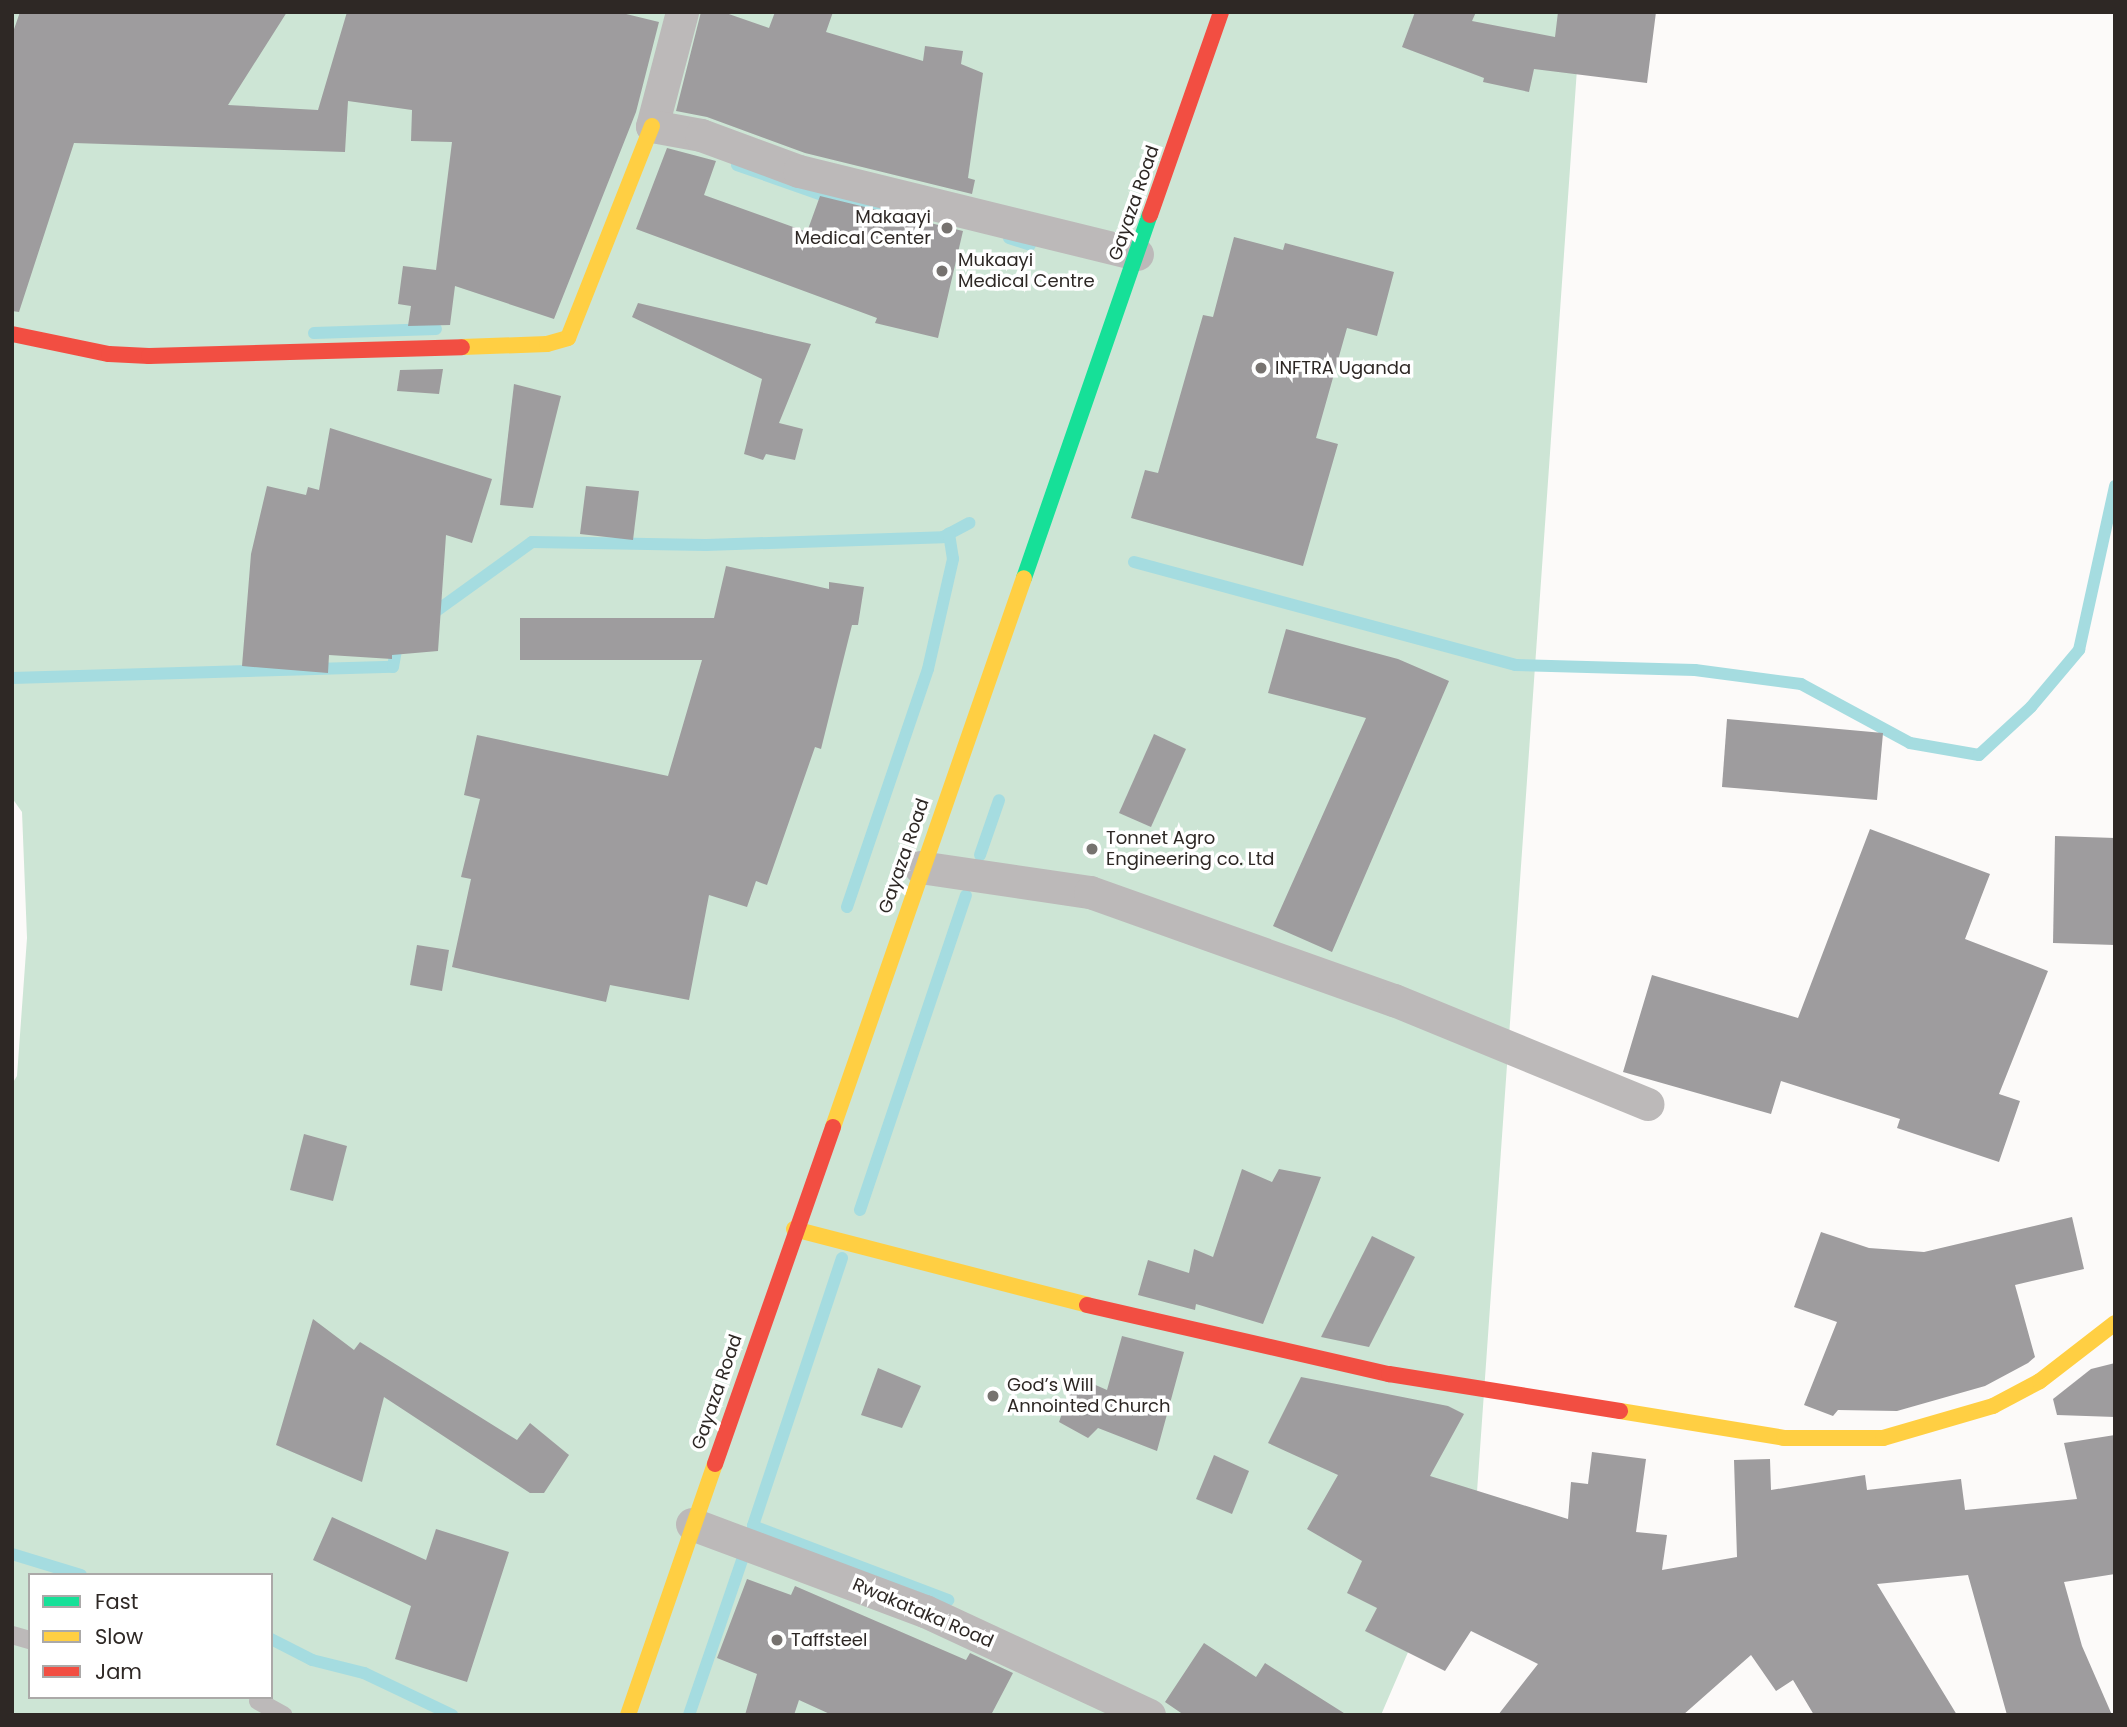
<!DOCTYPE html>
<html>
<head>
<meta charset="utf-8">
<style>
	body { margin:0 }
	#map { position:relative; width:2127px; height:1727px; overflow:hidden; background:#fcfaf9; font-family:Poppins,sans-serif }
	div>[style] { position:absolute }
	.green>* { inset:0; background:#cde5d5 }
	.stream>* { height:12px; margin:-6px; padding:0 6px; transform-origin:6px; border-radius:6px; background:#a5dce0 }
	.building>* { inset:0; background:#9e9c9e }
	.lane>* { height:18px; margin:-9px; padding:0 9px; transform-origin:9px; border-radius:9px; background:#bcb9b9 }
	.street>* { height:33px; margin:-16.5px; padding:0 16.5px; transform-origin:16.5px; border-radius:16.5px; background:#bcb9b9 }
	.fast>* { height:16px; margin:-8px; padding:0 8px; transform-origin:8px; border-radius:8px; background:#16e098 }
	.slow>* { height:16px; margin:-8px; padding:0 8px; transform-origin:8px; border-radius:8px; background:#ffcf43 }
	.jam>* { height:16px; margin:-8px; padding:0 8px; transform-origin:8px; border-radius:8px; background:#f24e42 }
	.dots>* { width:19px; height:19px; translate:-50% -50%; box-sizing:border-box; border:4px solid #fff; border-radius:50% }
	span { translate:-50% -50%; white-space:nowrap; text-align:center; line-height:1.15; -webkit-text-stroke:7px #fff; paint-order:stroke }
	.street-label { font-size:18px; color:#2e2825 }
	.poi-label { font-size:18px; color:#2e2825 }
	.right { translate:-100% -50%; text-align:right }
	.left { translate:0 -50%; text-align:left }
	.frame { position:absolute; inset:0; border:14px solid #2e2825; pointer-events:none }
	.legend { position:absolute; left:28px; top:1573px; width:245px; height:126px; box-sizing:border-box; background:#fff; border:2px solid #aba9a8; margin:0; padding:9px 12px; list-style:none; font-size:21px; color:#2e2825 }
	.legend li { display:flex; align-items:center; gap:14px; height:35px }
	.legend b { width:35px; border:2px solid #aba9a8 }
</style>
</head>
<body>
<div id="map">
	<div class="green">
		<i style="clip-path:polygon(evenodd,12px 12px,1581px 12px,1477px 1492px,1381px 1715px,12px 1715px,12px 1084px,17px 1076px,27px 938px,22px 812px,12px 798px,12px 12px,30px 1575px,271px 1575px,271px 1697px,30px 1697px,30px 1575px)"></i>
	</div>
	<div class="stream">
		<i style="left:737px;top:165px;width:126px;rotate:19.4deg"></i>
		<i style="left:856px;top:207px;width:27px;rotate:-2deg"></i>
		<i style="left:1009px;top:238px;width:22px;rotate:18deg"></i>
		<i style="left:314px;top:333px;width:122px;rotate:-1.9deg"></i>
		<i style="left:1134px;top:562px;width:395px;rotate:15.1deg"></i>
		<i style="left:1515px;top:665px;width:180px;rotate:1.6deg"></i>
		<i style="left:1695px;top:670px;width:107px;rotate:7.5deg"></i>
		<i style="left:1801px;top:684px;width:124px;rotate:28.4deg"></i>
		<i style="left:1910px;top:743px;width:70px;rotate:9.9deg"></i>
		<i style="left:1979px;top:755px;width:71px;rotate:-42.7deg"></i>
		<i style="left:2031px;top:707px;width:75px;rotate:-49.9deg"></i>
		<i style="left:2079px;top:650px;width:168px;rotate:-77.6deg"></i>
		<i style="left:428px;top:617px;width:128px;rotate:-35.8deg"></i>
		<i style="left:532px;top:542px;width:174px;rotate:1deg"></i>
		<i style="left:706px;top:545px;width:237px;rotate:-1.9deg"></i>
		<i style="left:943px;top:537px;width:30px;rotate:-28deg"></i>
		<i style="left:12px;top:678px;width:381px;rotate:-1.7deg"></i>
		<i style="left:393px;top:667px;width:27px;rotate:-80deg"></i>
		<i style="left:980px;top:855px;width:58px;rotate:-70.9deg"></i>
		<i style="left:847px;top:907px;width:251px;rotate:-71.2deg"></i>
		<i style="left:928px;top:669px;width:113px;rotate:-77.2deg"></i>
		<i style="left:953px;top:559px;width:26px;rotate:-99deg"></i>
		<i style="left:860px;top:1210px;width:332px;rotate:-71.4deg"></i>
		<i style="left:842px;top:1258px;width:282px;rotate:108.4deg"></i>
		<i style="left:753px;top:1526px;width:209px;rotate:20.8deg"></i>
		<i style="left:12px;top:1554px;width:72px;rotate:16.9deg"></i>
		<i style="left:271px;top:1639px;width:46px;rotate:27.1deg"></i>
		<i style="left:312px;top:1660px;width:54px;rotate:14deg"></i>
		<i style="left:364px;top:1673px;width:98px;rotate:25.5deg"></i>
		<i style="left:689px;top:1715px;width:170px;rotate:-71.1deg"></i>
		<i style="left:744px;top:1554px;width:9px;rotate:18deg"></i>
	</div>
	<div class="building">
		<i style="clip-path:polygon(20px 12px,287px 12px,228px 105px,318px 110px,347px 12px,618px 12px,659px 22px,636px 112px,554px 319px,455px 286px,450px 325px,408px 326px,411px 306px,398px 304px,403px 266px,436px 270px,452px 142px,411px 141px,412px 110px,348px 101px,345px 152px,74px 143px,19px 312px,12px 311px,12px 35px)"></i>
		<i style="clip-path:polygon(701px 12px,723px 12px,769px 28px,775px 12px,833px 12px,826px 32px,923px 61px,925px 46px,963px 51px,961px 64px,983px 73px,968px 178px,975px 180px,972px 194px,805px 153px,707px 117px,676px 111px)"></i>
		<i style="clip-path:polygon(1415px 12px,1476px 12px,1472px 21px,1555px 37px,1558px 12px,1656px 12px,1647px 83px,1534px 69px,1529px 92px,1483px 82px,1484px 78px,1402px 47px)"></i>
		<i style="clip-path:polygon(667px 148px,716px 161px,704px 195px,807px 232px,820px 196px,963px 231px,938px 338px,875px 323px,877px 318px,636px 229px)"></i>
		<i style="clip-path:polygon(1234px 237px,1283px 250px,1285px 243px,1394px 272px,1377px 336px,1347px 328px,1316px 438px,1338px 444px,1303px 566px,1131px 518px,1145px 470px,1158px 473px,1203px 315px,1213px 317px)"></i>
		<i style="clip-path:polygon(638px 303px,811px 344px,779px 423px,803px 429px,795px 460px,766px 454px,763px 460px,744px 454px,762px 379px,632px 317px)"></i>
		<i style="clip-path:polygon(443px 369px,439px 394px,397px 391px,400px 370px)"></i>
		<i style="clip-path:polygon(514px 384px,561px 396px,533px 508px,500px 505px)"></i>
		<i style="clip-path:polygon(330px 428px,492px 479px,472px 543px,446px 535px,438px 651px,392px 655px,392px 659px,329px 655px,328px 673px,242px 666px,251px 554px,267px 486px,306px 495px,308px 487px,319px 490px)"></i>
		<i style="clip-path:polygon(586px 486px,639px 491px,633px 540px,580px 534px)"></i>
		<i style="clip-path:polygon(726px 566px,829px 589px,829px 582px,864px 587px,858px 625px,852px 625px,821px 749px,815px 747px,767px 885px,756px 881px,747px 907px,709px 895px,689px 1000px,610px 985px,606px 1002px,452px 967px,471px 879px,461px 877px,480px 799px,464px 795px,477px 735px,668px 776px,702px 660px,520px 660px,520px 618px,714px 618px)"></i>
		<i style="clip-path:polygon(1286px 629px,1398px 659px,1449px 681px,1332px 952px,1273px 926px,1366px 718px,1268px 693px)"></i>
		<i style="clip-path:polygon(1727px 719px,1883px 733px,1877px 800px,1722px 787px)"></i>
		<i style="clip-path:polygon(1154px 734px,1186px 749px,1151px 827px,1119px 813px)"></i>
		<i style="clip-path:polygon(1870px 829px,1990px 874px,1965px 939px,2048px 971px,1999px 1094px,2020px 1101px,1999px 1162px,1897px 1128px,1900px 1119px,1781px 1081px,1771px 1114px,1623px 1072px,1652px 975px,1798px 1018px)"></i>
		<i style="clip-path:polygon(2055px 836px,2115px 838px,2115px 945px,2053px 943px)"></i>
		<i style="clip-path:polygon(417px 945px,449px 950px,442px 991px,410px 985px)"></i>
		<i style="clip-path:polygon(304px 1134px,347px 1146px,333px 1201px,290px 1190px)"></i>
		<i style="clip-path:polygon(1242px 1169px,1272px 1182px,1279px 1169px,1321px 1177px,1263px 1324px,1196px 1304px,1195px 1310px,1138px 1295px,1148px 1260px,1189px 1273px,1194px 1249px,1213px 1257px)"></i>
		<i style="clip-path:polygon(2072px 1217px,2084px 1269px,2015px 1285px,2035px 1357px,2028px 1363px,1985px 1386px,1897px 1411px,1838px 1410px,1833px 1416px,1804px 1405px,1837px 1322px,1794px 1307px,1821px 1232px,1869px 1248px,1924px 1252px)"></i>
		<i style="clip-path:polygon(1372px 1236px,1415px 1257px,1369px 1347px,1321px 1337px)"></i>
		<i style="clip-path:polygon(313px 1319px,354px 1350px,360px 1342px,517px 1440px,530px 1423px,569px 1455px,544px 1493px,530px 1493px,384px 1397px,362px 1482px,276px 1445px)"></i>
		<i style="clip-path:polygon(1122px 1336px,1184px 1352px,1157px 1451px,1098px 1428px,1088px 1438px,1059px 1422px,1075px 1376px,1107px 1390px)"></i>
		<i style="clip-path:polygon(2115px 1363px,2115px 1417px,2057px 1415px,2053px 1399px,2091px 1369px)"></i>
		<i style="clip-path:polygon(878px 1368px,921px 1386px,902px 1428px,861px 1415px)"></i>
		<i style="clip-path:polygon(1301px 1377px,1448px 1406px,1464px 1414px,1430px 1476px,1568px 1519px,1571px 1482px,1588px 1484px,1592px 1452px,1646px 1459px,1636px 1532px,1667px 1535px,1662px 1570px,1737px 1557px,1734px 1460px,1770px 1459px,1771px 1490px,1865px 1475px,1867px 1490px,1961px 1479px,1965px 1510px,2077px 1499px,2064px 1443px,2115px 1435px,2115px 1574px,2064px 1582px,2082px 1646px,2112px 1715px,2007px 1715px,1968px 1575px,1877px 1584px,1957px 1715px,1814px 1715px,1793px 1680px,1776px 1691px,1751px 1655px,1683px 1715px,1498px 1715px,1538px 1664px,1471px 1631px,1445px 1671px,1365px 1631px,1377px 1608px,1347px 1593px,1362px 1561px,1307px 1529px,1338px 1475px,1268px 1443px)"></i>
		<i style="clip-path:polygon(1214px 1455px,1249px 1471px,1232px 1514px,1196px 1499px)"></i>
		<i style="clip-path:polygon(332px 1517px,426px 1560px,436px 1529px,509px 1552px,467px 1682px,395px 1659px,411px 1606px,313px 1560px)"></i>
		<i style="clip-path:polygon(747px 1579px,791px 1595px,795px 1586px,966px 1660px,970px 1653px,1013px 1673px,991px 1715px,832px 1715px,799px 1700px,794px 1715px,745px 1715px,757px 1674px,717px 1658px)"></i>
		<i style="clip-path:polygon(1204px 1643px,1256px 1677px,1265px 1663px,1347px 1715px,1184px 1715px,1165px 1702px)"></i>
	</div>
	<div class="lane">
		<i style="left:12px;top:1635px;width:19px;rotate:16deg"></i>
		<i style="left:258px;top:1701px;width:29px;rotate:29deg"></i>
	</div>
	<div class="street">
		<i style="left:682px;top:12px;width:118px;rotate:104.7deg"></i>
		<i style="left:652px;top:126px;width:50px;rotate:10.4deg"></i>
		<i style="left:701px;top:135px;width:104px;rotate:20.2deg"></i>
		<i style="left:799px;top:171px;width:348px;rotate:13.8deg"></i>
		<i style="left:920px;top:867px;width:172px;rotate:8.4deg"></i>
		<i style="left:1090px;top:892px;width:323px;rotate:19.6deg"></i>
		<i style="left:1394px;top:1000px;width:274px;rotate:22.3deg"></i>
		<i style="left:692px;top:1524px;width:249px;rotate:20.5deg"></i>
		<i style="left:925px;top:1611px;width:247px;rotate:24.9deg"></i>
	</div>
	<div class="fast">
		<i style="left:1024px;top:578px;width:384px;rotate:-70.9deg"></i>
	</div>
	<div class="slow">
		<i style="left:462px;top:347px;width:85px;rotate:-2deg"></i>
		<i style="left:547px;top:344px;width:22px;rotate:-16deg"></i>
		<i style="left:568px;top:338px;width:228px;rotate:-68.4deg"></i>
		<i style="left:833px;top:1127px;width:581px;rotate:-70.82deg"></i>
		<i style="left:794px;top:1229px;width:303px;rotate:14.5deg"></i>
		<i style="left:1620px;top:1411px;width:166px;rotate:9.3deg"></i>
		<i style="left:1784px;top:1438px;width:99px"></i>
		<i style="left:1883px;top:1438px;width:115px;rotate:-16.2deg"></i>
		<i style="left:1993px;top:1406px;width:53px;rotate:-28deg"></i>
		<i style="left:2040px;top:1381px;width:95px;rotate:-37.7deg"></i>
		<i style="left:628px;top:1715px;width:266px;rotate:-70.9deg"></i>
	</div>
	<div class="jam">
		<i style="left:1150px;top:215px;width:215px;rotate:-70.7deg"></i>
		<i style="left:12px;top:334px;width:99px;rotate:11.7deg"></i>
		<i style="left:109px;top:354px;width:40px;rotate:2.9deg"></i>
		<i style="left:149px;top:356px;width:313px;rotate:-1.6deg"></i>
		<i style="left:1087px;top:1305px;width:310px;rotate:12.9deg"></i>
		<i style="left:1389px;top:1374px;width:234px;rotate:9.1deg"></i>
		<i style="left:715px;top:1464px;width:357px;rotate:-70.7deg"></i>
	</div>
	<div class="dots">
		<i style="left:947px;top:228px;background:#76726f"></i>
		<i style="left:942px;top:271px;background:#76726f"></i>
		<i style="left:1261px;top:368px;background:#76726f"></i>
		<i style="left:1092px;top:849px;background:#76726f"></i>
		<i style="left:993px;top:1396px;background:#76726f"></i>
		<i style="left:777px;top:1640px;background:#76726f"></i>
	</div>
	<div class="street-label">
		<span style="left:1134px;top:203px;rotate:-71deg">Gayaza Road</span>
		<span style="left:904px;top:856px;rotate:-71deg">Gayaza Road</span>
		<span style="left:717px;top:1392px;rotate:-71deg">Gayaza Road</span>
		<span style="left:923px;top:1613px;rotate:23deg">Rwakataka Road</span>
	</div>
	<div class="poi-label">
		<span class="right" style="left:931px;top:228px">Makaayi<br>Medical Center</span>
		<span class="left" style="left:958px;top:271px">Mukaayi<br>Medical Centre</span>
		<span class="left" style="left:1275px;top:368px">INFTRA Uganda</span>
		<span class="left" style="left:1106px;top:849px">Tonnet Agro<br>Engineering co. Ltd</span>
		<span class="left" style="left:1007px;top:1396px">God’s Will<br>Annointed Church</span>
		<span class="left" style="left:791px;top:1640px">Taffsteel</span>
	</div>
	<div class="frame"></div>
	<ul class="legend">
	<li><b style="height:9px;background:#16e098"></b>Fast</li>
	<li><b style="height:9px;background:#ffcf43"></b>Slow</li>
	<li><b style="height:9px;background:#f24e42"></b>Jam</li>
	</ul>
</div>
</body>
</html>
